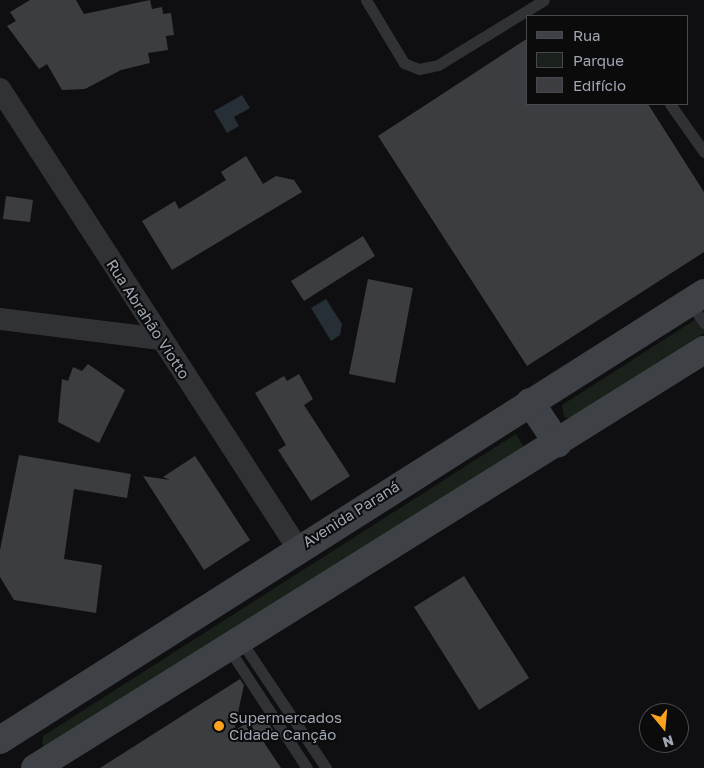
<!DOCTYPE html>
<html>
<head>
<meta charset="utf-8">
<style>
	body { margin:0 }
	#map { position:relative; width:704px; height:768px; overflow:hidden; background:#0f0f11; font-family:"Golos Text",sans-serif }
	div>[style] { position:absolute }
	.green>* { inset:0; background:#1a211a }
	.water>* { inset:0; background:#262f35 }
	.building>* { inset:0; background:#3b3d41 }
	.lane>* { height:11px; margin:-5.5px; padding:0 5.5px; transform-origin:5.5px; border-radius:5.5px; background:#303236 }
	.street>* { height:22px; margin:-11px; padding:0 11px; transform-origin:11px; border-radius:11px; background:#303236 }
	.secondary>* { height:28px; margin:-14px; padding:0 14px; transform-origin:14px; border-radius:14px; background:#3e4146 }
	.dots>* { width:14px; height:14px; translate:-50% -50%; box-sizing:border-box; border:2px solid #0b0b0c; border-radius:50% }
	span { translate:-50% -50%; white-space:nowrap; text-align:center; line-height:1.15; -webkit-text-stroke:4px #0b0b0c; paint-order:stroke }
	.street-label { font-size:15px; color:#a0a7b3 }
	.poi-label { font-size:15px; color:#a0a7b3 }
	.left { translate:0 -50%; text-align:left }
	.legend { position:absolute; left:526px; top:15px; width:162px; height:90px; box-sizing:border-box; background:#0b0b0c; border:1px solid #47494f; margin:0; padding:6px 9px; list-style:none; font-size:15px; color:#a0a7b3 }
	.legend li { display:flex; align-items:center; gap:10px; height:25px }
	.legend b { width:25px; border:1px solid #47494f }
	.north { position:absolute; left:639px; top:703px; width:50px; height:50px; box-sizing:border-box; background:#0b0b0c; border:1px solid #47494f; border-radius:50%; rotate:163deg; font-size:14px; font-weight:700; line-height:20px; text-align:center; color:#a0a7b3 }
	.north::after { content:''; display:block; margin:auto; width:18px; height:22px; background:#fba31e; clip-path:polygon(50% 0,100% 100%,50% 72%,0 100%) }
</style>
</head>
<body>
<div id="map">
	<div class="green">
		<i style="clip-path:polygon(704px 314px,704px 333px,570px 419px,564px 417px,562px 405px)"></i>
		<i style="clip-path:polygon(516px 434px,524px 447px,45px 748px,42px 743px,43px 736px)"></i>
	</div>
	<div class="water">
		<i style="clip-path:polygon(242px 95px,250px 108px,234px 117px,239px 126px,227px 133px,214px 111px)"></i>
		<i style="clip-path:polygon(326px 299px,342px 324px,340px 335px,331px 341px,311px 308px)"></i>
	</div>
	<div class="building">
		<i style="clip-path:polygon(30px 0,76px 0,84px 14px,150px 0,152px 9px,162px 7px,163px 14px,171px 13px,174px 35px,166px 36px,168px 50px,148px 53px,150px 63px,121px 70px,85px 89px,62px 90px,47px 64px,39px 69px,7px 26px,16px 21px,10px 12px)"></i>
		<i style="clip-path:polygon(528px 38px,528px 104px,648px 104px,704px 192px,704px 252px,527px 366px,378px 136px)"></i>
		<i style="clip-path:polygon(246px 156px,263px 184px,276px 176px,294px 180px,302px 192px,172px 270px,142px 221px,175px 201px,179px 209px,226px 180px,221px 172px)"></i>
		<i style="clip-path:polygon(6px 196px,33px 200px,30px 222px,3px 219px)"></i>
		<i style="clip-path:polygon(363px 236px,375px 256px,304px 301px,291px 281px)"></i>
		<i style="clip-path:polygon(368px 279px,413px 288px,395px 383px,349px 374px)"></i>
		<i style="clip-path:polygon(88px 364px,125px 390px,99px 443px,58px 422px,62px 379px,68px 381px,73px 367px,82px 371px)"></i>
		<i style="clip-path:polygon(299px 374px,313px 399px,304px 405px,350px 476px,311px 501px,278px 450px,286px 445px,255px 393px,284px 376px,287px 381px)"></i>
		<i style="clip-path:polygon(19px 455px,131px 474px,127px 498px,74px 489px,64px 559px,102px 565px,96px 613px,14px 600px,0 577px,0 550px)"></i>
		<i style="clip-path:polygon(195px 456px,250px 540px,204px 570px,143px 476px,170px 480px,163px 477px)"></i>
		<i style="clip-path:polygon(464px 576px,529px 678px,479px 710px,414px 607px)"></i>
		<i style="clip-path:polygon(240px 679px,244px 685px,234px 731px,262px 713px,275px 733px,263px 741px,281px 768px,100px 768px)"></i>
	</div>
	<div class="lane">
		<i style="left:366px;top:0;width:74px;rotate:58.9deg"></i>
		<i style="left:404px;top:63px;width:16px;rotate:22deg"></i>
		<i style="left:419px;top:69px;width:19px;rotate:-12deg"></i>
		<i style="left:438px;top:65px;width:124px;rotate:-31.5deg"></i>
		<i style="left:670px;top:104px;width:59px;rotate:54.7deg"></i>
		<i style="left:689px;top:302px;width:26px;rotate:54deg"></i>
		<i style="left:241px;top:641px;width:153px;rotate:56.2deg"></i>
		<i style="left:229px;top:649px;width:142px;rotate:56.8deg"></i>
	</div>
	<div class="street">
		<i style="left:0;top:89px;width:546px;rotate:57.04deg"></i>
		<i style="left:0;top:319px;width:162px;rotate:7.1deg"></i>
	</div>
	<div class="secondary">
		<i style="left:530px;top:402px;width:50px;rotate:56.3deg"></i>
		<i style="left:0;top:740px;width:834px;rotate:-32.41deg"></i>
		<i style="left:35px;top:768px;width:789px;rotate:-32deg"></i>
	</div>
	<div class="dots">
		<i style="left:219px;top:726px;background:#fba31e"></i>
	</div>
	<div class="street-label">
		<span style="left:148px;top:319px;rotate:57deg">Rua Abrahão Viotto</span>
		<span style="left:351px;top:514px;rotate:-32deg">Avenida Paraná</span>
	</div>
	<div class="poi-label">
		<span class="left" style="left:229px;top:726px">Supermercados<br>Cidade Canção</span>
	</div>
	<ul class="legend">
	<li><b style="height:6px;background:#3e4146"></b>Rua</li>
	<li><b style="height:14px;background:#1a211a"></b>Parque</li>
	<li><b style="height:14px;background:#3b3d41"></b>Edifício</li>
	</ul>
	<div class="north">N</div>
</div>
</body>
</html>
